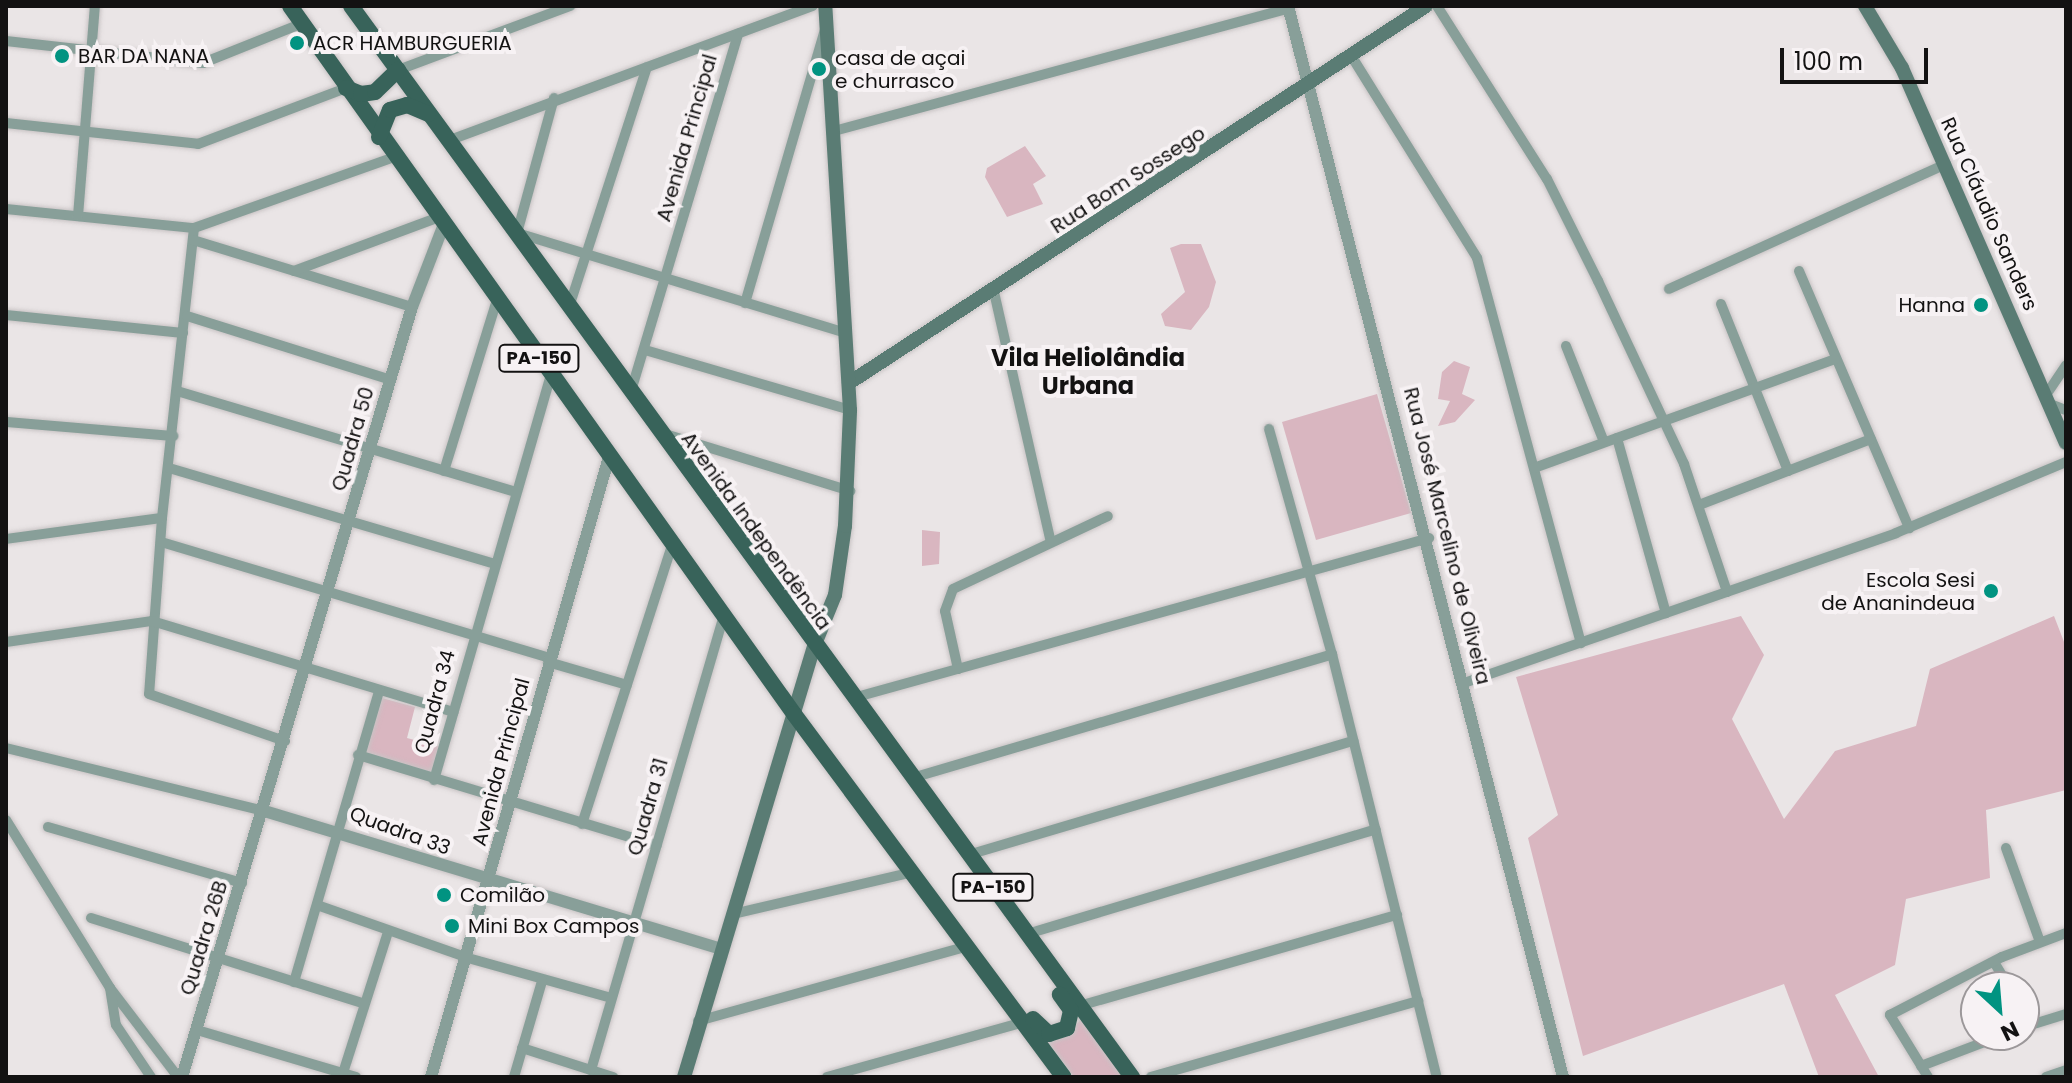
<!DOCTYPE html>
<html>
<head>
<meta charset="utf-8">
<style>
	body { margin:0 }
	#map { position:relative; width:2072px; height:1083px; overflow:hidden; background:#eae5e6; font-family:Poppins,sans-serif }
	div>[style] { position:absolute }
	.green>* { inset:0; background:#d9b6c0 }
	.roads { filter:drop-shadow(0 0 2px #c8c3c4) drop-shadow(0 0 2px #c8c3c4) }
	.minor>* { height:10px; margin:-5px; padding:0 5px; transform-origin:5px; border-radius:5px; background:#889f99 }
	.tertiary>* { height:12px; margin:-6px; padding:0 6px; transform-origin:6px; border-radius:6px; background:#889f99 }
	.secondary>* { height:14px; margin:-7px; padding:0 7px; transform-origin:7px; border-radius:7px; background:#5a7c74 }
	.primary>* { height:16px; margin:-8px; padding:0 8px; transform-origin:8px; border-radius:8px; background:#38635a }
	.dots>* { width:22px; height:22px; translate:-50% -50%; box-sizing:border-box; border:4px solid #f7f2f4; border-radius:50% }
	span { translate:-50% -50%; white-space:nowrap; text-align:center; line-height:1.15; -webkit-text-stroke:8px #f7f2f4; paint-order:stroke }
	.shield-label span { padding:2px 6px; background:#f7f2f4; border:2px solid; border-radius:6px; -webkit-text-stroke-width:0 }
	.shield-label { font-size:18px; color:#131212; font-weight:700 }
	.poi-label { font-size:20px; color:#131212 }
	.left { translate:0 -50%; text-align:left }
	.right { translate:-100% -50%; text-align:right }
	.street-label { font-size:20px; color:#131212 }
	.quarter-label { font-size:24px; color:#131212; font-weight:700 }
	.frame { position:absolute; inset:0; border:8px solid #131212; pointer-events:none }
	.north { position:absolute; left:1960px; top:971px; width:80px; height:80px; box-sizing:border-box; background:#f7f2f4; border:2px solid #9c989a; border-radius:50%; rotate:154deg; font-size:22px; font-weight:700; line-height:32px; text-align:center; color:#131212 }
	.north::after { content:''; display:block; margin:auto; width:28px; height:36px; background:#019381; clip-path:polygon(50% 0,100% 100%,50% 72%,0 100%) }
	.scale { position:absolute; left:1780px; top:48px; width:148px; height:36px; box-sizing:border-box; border:4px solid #131212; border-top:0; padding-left:10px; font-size:24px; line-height:28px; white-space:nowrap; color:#131212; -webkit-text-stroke:6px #f7f2f4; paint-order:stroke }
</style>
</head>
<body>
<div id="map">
	<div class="green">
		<i style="clip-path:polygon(1025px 146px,1046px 176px,1033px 184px,1043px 204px,1007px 217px,985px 177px,987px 168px)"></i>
		<i style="clip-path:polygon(1181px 244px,1201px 244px,1216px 282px,1209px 307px,1191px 330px,1165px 326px,1161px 314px,1185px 292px,1170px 248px)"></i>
		<i style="clip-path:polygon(1454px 361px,1470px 367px,1462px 394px,1475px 400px,1455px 422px,1438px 426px,1450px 401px,1438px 399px,1442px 372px)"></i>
		<i style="clip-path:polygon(1377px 394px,1411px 513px,1316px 540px,1282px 422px)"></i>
		<i style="clip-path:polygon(922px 530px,940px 532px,939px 564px,922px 566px)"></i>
		<i style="clip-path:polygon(1741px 616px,1764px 655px,1732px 719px,1784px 819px,1835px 751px,1916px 726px,1930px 669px,2054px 616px,2066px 647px,2066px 790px,1986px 810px,1990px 878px,1906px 899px,1895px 965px,1835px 995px,1879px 1077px,1819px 1077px,1784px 984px,1583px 1056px,1528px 838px,1558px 815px,1516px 677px)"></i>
		<i style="clip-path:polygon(382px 698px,415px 707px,407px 738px,441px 747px,434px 775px,364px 756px)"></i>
		<i style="clip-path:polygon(1082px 1018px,1125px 1077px,1074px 1077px,1048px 1042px,1066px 1036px)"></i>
	</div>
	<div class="roads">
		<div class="minor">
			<i style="left:1437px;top:6px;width:205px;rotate:57.6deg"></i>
			<i style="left:1547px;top:179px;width:114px;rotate:63.4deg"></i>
			<i style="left:1598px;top:281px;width:202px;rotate:64.8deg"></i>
			<i style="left:1684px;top:464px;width:135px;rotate:71.4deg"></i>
			<i style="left:6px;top:41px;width:198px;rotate:6.4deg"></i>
			<i style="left:203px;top:63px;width:108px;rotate:-21.8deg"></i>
			<i style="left:1352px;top:57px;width:237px;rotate:58.1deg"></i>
			<i style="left:1477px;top:258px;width:399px;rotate:74.9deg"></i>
			<i style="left:398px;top:70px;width:184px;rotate:-20.4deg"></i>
			<i style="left:554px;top:98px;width:140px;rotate:105.3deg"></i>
			<i style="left:517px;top:233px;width:344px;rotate:16.9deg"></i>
			<i style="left:6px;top:123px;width:193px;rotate:6.2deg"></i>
			<i style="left:198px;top:144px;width:158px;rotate:-20.7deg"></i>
			<i style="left:834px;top:131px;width:471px;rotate:-15.1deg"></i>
			<i style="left:450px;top:140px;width:387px;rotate:-20.3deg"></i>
			<i style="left:6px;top:209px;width:189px;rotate:5.8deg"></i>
			<i style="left:194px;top:228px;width:213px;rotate:-19.5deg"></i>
			<i style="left:78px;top:216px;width:211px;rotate:-85.4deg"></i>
			<i style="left:194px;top:228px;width:292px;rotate:96.3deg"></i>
			<i style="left:162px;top:518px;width:176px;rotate:94.2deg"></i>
			<i style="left:149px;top:694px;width:144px;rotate:19.1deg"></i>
			<i style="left:193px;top:240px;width:229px;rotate:17deg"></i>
			<i style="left:294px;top:271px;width:155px;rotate:-20.4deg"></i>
			<i style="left:1799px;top:271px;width:280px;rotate:66.8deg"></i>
			<i style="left:1669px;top:289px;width:304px;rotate:-24.3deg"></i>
			<i style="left:994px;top:292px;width:256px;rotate:77.2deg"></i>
			<i style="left:745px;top:303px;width:282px;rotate:-73.7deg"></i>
			<i style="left:1721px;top:304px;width:180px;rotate:68.1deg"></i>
			<i style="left:569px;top:307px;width:252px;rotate:-72deg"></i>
			<i style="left:6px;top:315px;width:178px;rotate:5.8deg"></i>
			<i style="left:187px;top:316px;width:214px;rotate:17.4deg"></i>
			<i style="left:1566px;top:346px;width:103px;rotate:68.4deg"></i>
			<i style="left:645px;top:350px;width:214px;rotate:16.3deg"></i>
			<i style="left:177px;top:391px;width:354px;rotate:16.6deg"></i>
			<i style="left:631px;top:391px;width:373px;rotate:-73.3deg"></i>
			<i style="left:2046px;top:395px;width:36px;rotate:-56deg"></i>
			<i style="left:2050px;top:404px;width:17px;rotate:21deg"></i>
			<i style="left:6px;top:422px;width:168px;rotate:4.8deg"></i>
			<i style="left:1269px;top:429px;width:234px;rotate:74.4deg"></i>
			<i style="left:1332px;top:654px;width:436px;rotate:76.1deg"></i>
			<i style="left:665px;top:434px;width:194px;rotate:17.1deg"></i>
			<i style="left:1617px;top:438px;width:182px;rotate:74.4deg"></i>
			<i style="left:169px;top:468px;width:340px;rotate:16.4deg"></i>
			<i style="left:1534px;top:468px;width:320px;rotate:-19.9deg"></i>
			<i style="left:444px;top:471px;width:179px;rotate:-72.8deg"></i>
			<i style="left:1699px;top:505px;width:184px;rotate:-21deg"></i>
			<i style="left:6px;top:539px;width:157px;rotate:-7.7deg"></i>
			<i style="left:161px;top:542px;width:406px;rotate:16.6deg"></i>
			<i style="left:6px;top:642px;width:148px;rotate:-8.2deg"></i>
			<i style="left:152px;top:621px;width:315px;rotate:16.8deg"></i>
			<i style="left:548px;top:662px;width:82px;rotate:16.2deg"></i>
			<i style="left:958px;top:669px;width:59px;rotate:-102.6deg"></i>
			<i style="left:945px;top:611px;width:23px;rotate:-70deg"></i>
			<i style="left:953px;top:589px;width:171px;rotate:-25.2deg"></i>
			<i style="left:1464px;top:683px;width:457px;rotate:-19.1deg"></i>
			<i style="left:1896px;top:533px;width:184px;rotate:-22.7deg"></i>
			<i style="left:853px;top:698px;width:598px;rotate:-15.52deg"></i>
			<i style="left:6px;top:748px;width:262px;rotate:13.7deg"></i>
			<i style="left:358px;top:755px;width:312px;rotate:16.8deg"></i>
			<i style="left:912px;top:778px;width:438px;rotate:-16.4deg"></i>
			<i style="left:434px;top:780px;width:422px;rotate:-73.9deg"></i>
			<i style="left:6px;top:820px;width:198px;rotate:58.2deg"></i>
			<i style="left:110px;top:988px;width:112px;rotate:52.6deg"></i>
			<i style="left:582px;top:824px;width:295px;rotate:-72.1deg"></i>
			<i style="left:48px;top:827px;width:202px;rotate:16.1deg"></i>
			<i style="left:2006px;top:848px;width:100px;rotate:70.1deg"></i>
			<i style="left:968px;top:855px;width:402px;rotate:-16.5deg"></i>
			<i style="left:317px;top:905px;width:160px;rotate:19.3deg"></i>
			<i style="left:468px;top:958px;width:148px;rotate:15.6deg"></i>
			<i style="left:733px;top:914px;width:185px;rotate:-13.1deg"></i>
			<i style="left:91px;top:918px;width:285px;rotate:17.4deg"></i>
			<i style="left:1027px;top:934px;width:364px;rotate:-16.7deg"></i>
			<i style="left:1994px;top:962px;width:29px;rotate:59deg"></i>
			<i style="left:294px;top:982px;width:303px;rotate:-73.7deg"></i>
			<i style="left:110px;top:988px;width:37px;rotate:81deg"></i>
			<i style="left:116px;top:1025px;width:63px;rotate:56.1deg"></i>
			<i style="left:1079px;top:1006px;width:331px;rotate:-16deg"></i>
			<i style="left:2024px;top:1011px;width:15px;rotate:58deg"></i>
			<i style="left:698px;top:1021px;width:281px;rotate:-15.5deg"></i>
			<i style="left:2024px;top:1027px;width:44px;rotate:-17.2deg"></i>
			<i style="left:197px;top:1030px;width:166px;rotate:16.5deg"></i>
			<i style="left:522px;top:1048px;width:96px;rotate:17.7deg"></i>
			<i style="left:1921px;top:1066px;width:88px;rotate:-20.7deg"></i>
			<i style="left:591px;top:1070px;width:473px;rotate:-73.7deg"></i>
			<i style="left:343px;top:1073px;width:148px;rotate:-72.3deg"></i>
			<i style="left:514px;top:1077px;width:100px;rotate:-73.7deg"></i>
			<i style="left:827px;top:1077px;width:205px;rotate:-15.6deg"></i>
			<i style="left:1151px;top:1077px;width:278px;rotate:-15.9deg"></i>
			<i style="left:1928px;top:1077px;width:73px;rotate:-121.5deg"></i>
			<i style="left:1890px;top:1015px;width:126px;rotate:-27.4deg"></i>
			<i style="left:2002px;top:957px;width:68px;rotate:-20.6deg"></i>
			<i style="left:2046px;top:1077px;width:21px;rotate:-19deg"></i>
		</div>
		<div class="tertiary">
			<i style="left:1288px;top:6px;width:1106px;rotate:75.6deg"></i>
			<i style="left:261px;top:810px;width:481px;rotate:16.8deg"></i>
			<i style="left:182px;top:1077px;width:804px;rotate:-73.37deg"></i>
			<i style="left:412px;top:307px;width:89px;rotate:-68.9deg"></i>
			<i style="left:431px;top:1077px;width:645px;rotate:-73.98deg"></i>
		</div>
		<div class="secondary">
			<i style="left:1865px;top:6px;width:72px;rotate:59.2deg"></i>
			<i style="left:1902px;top:68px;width:409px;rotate:66.4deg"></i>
			<i style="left:849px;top:383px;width:689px;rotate:-33.16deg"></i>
			<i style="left:684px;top:1077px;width:452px;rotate:-73.2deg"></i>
			<i style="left:815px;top:644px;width:53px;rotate:-67.8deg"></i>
			<i style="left:835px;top:595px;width:70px;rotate:-81.8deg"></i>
			<i style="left:845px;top:526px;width:116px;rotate:-87.5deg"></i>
			<i style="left:850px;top:410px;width:405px;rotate:-93.5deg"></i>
		</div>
		<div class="primary">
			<i style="left:290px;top:6px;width:869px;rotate:54.55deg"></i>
			<i style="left:794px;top:714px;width:452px;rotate:53.4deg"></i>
			<i style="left:351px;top:6px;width:1326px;rotate:53.9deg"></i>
			<i style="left:346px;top:88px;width:16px;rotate:22deg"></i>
			<i style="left:361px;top:94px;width:14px;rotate:-8deg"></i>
			<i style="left:375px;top:92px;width:32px;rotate:-44deg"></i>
			<i style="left:379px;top:137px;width:29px;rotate:-68deg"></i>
			<i style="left:390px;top:110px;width:18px;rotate:-16deg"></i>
			<i style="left:407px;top:105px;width:23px;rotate:23deg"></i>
			<i style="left:1033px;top:1019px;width:22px;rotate:43deg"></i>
			<i style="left:1049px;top:1034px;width:19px;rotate:-18deg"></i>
			<i style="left:1067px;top:1028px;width:18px;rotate:-77deg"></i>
			<i style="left:1071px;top:1010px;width:19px;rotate:-126deg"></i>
		</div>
	</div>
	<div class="dots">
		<i style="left:297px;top:43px;background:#019381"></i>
		<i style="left:62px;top:56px;background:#019381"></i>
		<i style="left:819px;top:69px;background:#019381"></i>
		<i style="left:1981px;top:305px;background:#019381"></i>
		<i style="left:1991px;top:591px;background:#019381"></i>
		<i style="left:444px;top:895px;background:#019381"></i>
		<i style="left:452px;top:926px;background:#019381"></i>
	</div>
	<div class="shield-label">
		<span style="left:539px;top:358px">PA-150</span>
		<span style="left:993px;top:887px">PA-150</span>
	</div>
	<div class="poi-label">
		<span class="left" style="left:313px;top:43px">ACR HAMBURGUERIA</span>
		<span class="left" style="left:78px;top:56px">BAR DA NANA</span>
		<span class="left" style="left:835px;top:70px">casa de açai<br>e churrasco</span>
		<span class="right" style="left:1965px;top:305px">Hanna</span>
		<span class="right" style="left:1975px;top:592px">Escola Sesi<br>de Ananindeua</span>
		<span class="left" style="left:460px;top:895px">Comilão</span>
		<span class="left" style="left:468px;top:926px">Mini Box Campos</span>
	</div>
	<div class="street-label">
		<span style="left:687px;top:138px;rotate:-74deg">Avenida Principal</span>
		<span style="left:1128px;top:180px;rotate:-33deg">Rua Bom Sossego</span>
		<span style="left:1989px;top:214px;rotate:66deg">Rua Cláudio Sanders</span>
		<span style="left:353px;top:439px;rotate:-74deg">Quadra 50</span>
		<span style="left:756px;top:531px;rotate:54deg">Avenida Independência</span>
		<span style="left:1447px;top:536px;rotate:76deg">Rua José Marcelino de Oliveira</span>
		<span style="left:435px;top:702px;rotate:-75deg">Quadra 34</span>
		<span style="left:501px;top:762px;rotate:-75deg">Avenida Principal</span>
		<span style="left:648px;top:807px;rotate:-74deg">Quadra 31</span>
		<span style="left:400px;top:831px;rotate:20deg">Quadra 33</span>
		<span style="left:204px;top:938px;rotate:-73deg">Quadra 26B</span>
	</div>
	<div class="quarter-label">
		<span style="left:1088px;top:372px">Vila Heliolândia<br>Urbana</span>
	</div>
	<div class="frame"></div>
	<div class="north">N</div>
	<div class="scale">100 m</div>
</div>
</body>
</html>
